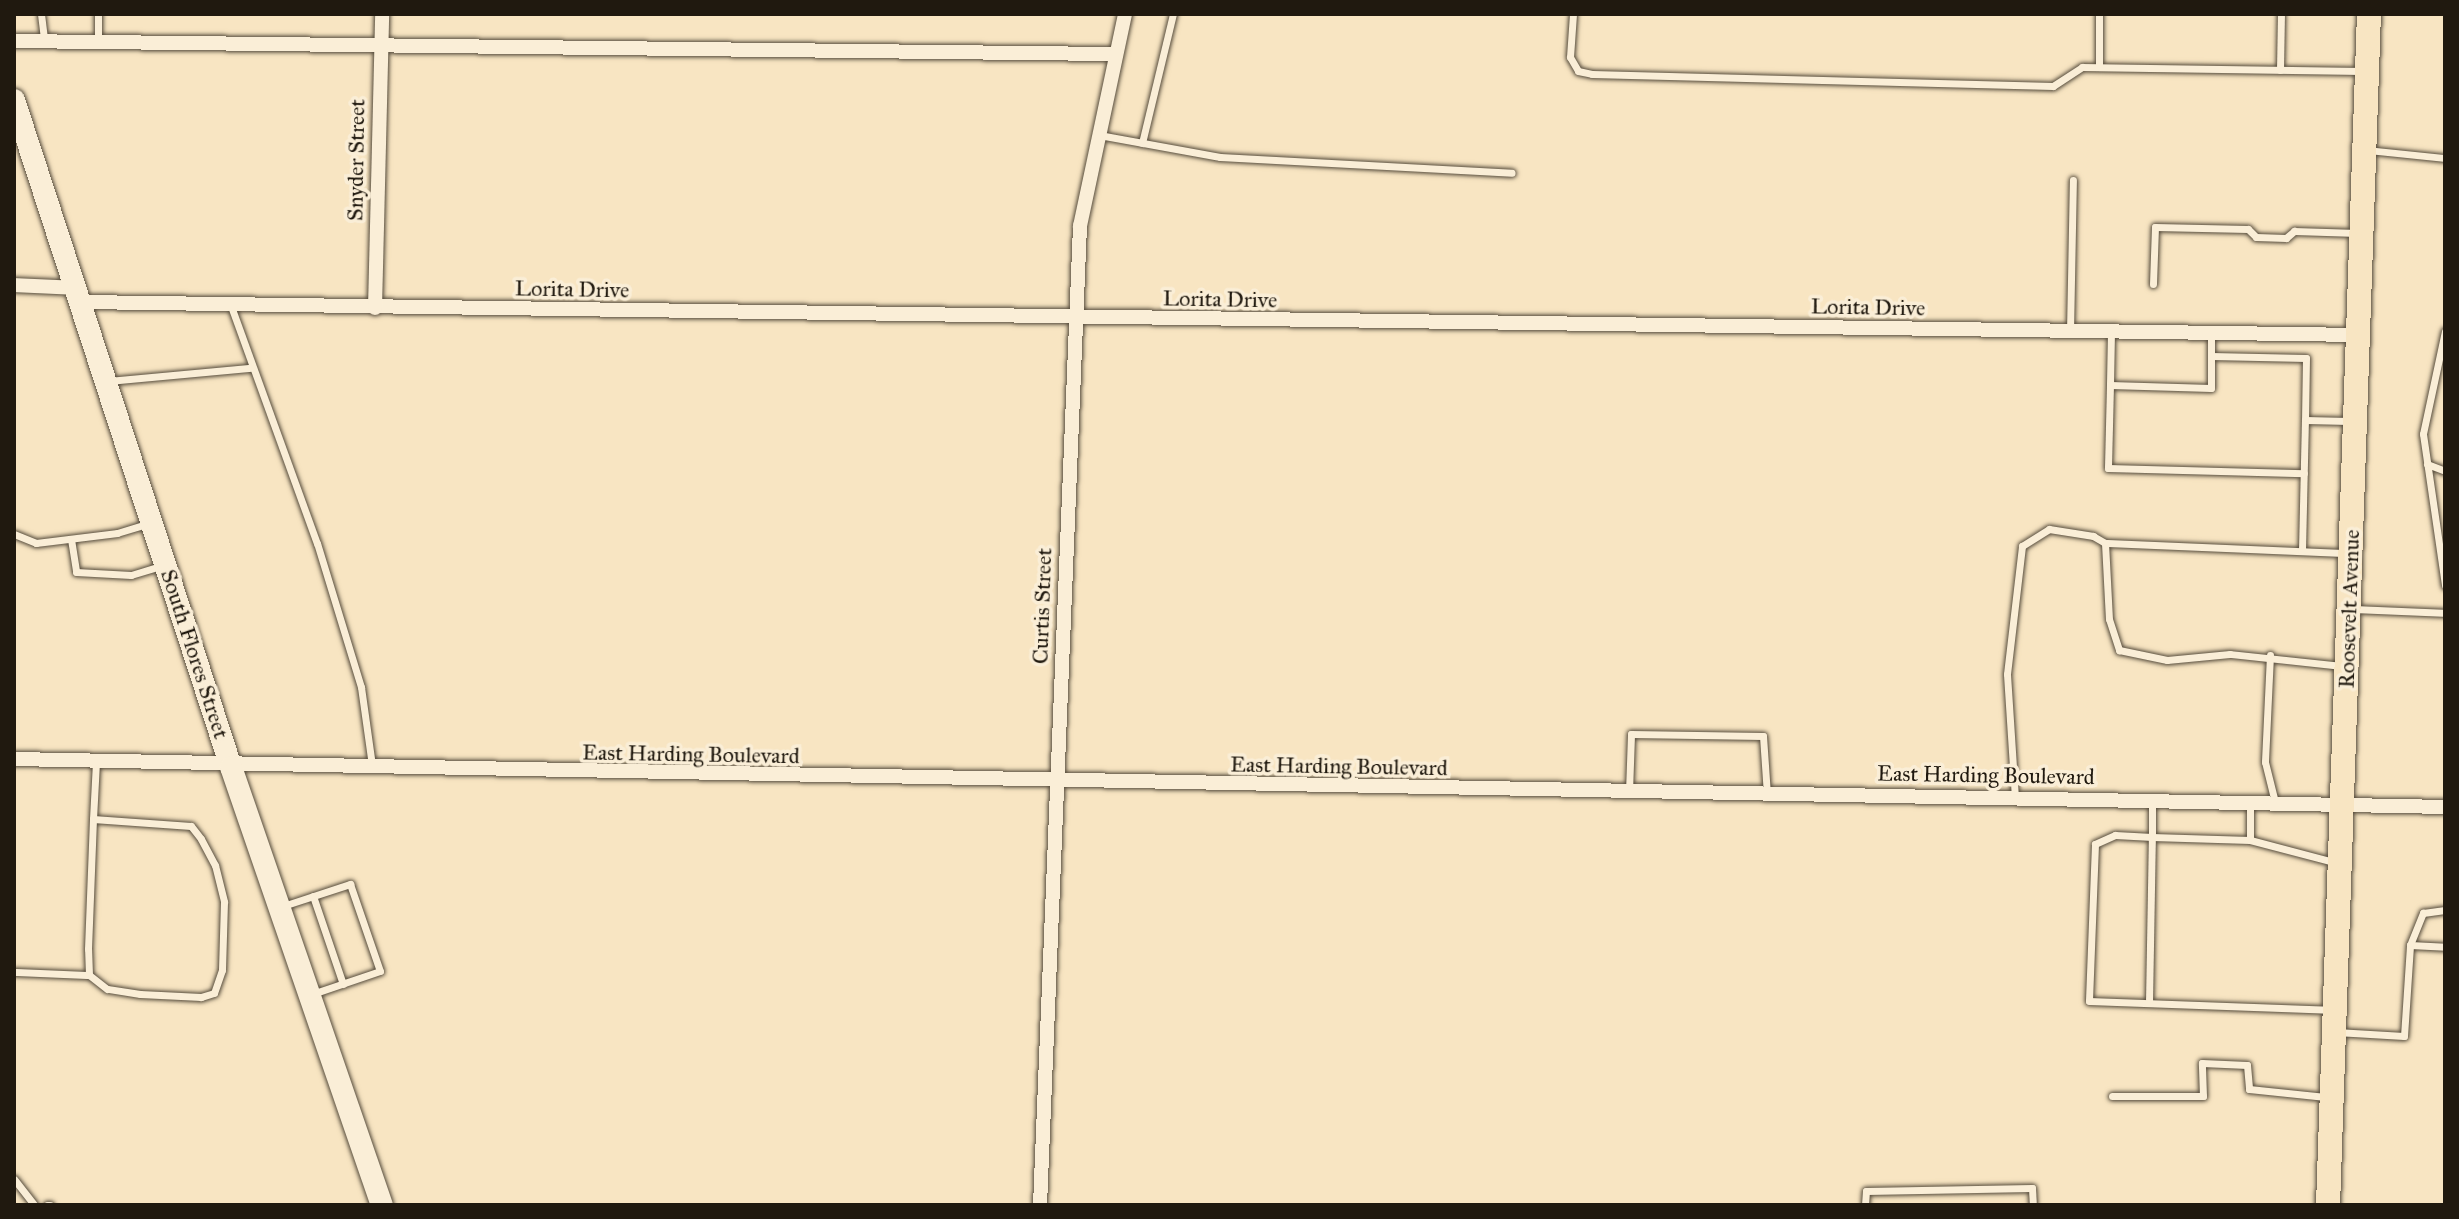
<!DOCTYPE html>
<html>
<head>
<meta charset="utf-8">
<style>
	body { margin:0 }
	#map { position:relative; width:2459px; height:1219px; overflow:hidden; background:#f8e5c2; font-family:"IM FELL Great Primer",serif }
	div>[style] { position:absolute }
	.roads { filter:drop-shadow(0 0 2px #564c3c) drop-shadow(0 0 2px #564c3c) }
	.lane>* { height:7px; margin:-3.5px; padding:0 3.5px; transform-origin:3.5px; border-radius:3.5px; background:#faeed7 }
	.street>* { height:14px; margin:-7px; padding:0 7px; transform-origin:7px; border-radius:7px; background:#faeed7 }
	.secondary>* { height:22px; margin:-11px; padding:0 11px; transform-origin:11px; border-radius:11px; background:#faeed7 }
	.primary>* { height:24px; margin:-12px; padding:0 12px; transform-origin:12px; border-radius:12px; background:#f8e5c2 }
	span { translate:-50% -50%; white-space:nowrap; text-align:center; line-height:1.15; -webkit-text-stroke:7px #faeed7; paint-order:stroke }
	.street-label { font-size:22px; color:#20190f }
	.frame { position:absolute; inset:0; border:16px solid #20190f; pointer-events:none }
</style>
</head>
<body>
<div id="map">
	<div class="roads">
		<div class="lane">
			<i style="left:41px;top:14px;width:23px;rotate:83deg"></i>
			<i style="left:98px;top:14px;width:24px;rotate:90deg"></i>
			<i style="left:1573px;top:14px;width:43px;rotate:94deg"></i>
			<i style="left:1570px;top:57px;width:16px;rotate:60deg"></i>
			<i style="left:1578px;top:71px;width:14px;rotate:12deg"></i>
			<i style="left:1592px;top:74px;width:461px;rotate:1.5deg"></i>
			<i style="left:2053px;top:86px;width:35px;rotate:-33deg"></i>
			<i style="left:2082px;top:67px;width:280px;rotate:0.8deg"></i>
			<i style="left:2099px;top:67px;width:53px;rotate:-90deg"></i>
			<i style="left:2280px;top:70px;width:56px;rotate:-89deg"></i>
			<i style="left:1099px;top:135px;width:123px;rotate:10.3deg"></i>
			<i style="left:1220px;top:157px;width:292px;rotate:3.1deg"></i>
			<i style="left:1142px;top:143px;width:133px;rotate:-76.5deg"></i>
			<i style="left:2367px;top:150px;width:78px;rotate:5.9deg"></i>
			<i style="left:2153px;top:284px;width:57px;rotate:-88deg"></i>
			<i style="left:2155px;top:227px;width:93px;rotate:1.2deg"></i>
			<i style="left:2248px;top:229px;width:11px;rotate:45deg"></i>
			<i style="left:2256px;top:237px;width:30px;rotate:2deg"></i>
			<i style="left:2286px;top:238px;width:11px;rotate:-41deg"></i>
			<i style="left:2294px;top:231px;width:64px;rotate:1.8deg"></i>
			<i style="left:231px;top:306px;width:252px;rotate:70.1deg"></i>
			<i style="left:317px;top:543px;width:151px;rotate:73deg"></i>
			<i style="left:361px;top:687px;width:79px;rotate:82deg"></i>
			<i style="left:2445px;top:331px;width:105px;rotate:102.1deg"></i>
			<i style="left:2423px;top:434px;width:153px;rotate:81.7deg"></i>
			<i style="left:2070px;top:332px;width:152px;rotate:-88.9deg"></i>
			<i style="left:2111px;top:332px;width:53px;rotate:91.1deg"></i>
			<i style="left:2110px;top:385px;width:101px;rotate:1.7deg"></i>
			<i style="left:2211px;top:388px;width:55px;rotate:-90deg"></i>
			<i style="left:2211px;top:356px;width:95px;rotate:1.2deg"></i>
			<i style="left:2306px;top:358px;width:62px;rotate:90.9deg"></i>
			<i style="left:2305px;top:420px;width:44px;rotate:1.3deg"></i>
			<i style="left:109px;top:381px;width:142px;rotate:-5.3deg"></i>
			<i style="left:2110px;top:385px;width:83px;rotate:91.4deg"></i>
			<i style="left:2108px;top:468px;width:196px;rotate:1.5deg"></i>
			<i style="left:2427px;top:464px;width:19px;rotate:21deg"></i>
			<i style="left:14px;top:534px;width:24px;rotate:22deg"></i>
			<i style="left:36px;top:543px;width:82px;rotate:-7deg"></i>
			<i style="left:117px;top:533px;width:34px;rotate:-17deg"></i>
			<i style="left:71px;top:539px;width:33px;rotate:81deg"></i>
			<i style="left:76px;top:572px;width:55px;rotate:3.1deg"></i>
			<i style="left:131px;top:575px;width:34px;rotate:-17deg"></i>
			<i style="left:2105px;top:543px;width:241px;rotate:2.4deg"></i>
			<i style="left:2302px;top:550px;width:130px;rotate:-88.7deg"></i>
			<i style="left:2351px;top:609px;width:94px;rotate:2.4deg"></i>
			<i style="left:2270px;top:655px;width:107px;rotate:92.7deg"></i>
			<i style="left:2265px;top:762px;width:41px;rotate:76deg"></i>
			<i style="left:1629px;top:792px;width:58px;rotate:-88deg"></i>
			<i style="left:1631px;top:734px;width:132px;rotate:0.9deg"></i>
			<i style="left:1763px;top:736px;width:58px;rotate:86.1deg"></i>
			<i style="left:2015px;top:798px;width:124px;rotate:-93.7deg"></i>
			<i style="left:2007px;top:674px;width:129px;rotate:-83.3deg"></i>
			<i style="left:2022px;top:546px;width:32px;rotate:-32deg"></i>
			<i style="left:2049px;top:529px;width:45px;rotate:9deg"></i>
			<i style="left:2093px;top:536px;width:14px;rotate:30deg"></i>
			<i style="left:2105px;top:543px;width:76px;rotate:87deg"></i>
			<i style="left:2109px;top:619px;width:33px;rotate:72deg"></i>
			<i style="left:2119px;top:650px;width:49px;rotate:11.8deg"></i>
			<i style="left:2167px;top:660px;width:63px;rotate:-5.4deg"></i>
			<i style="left:2230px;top:654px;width:114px;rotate:6.1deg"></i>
			<i style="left:2152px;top:802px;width:35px;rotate:90deg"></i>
			<i style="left:2152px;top:837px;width:37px;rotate:-177deg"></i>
			<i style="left:2115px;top:835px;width:22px;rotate:156deg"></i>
			<i style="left:2095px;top:844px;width:157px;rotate:92.2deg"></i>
			<i style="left:2089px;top:1001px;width:240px;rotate:2.1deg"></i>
			<i style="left:2250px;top:803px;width:37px;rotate:90deg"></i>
			<i style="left:93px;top:819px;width:98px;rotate:4.1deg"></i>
			<i style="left:191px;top:826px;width:16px;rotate:52deg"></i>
			<i style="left:201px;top:839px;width:30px;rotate:62deg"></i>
			<i style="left:215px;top:865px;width:38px;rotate:76deg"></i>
			<i style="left:224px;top:902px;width:68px;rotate:91.7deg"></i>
			<i style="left:222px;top:970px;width:24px;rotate:109deg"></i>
			<i style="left:214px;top:993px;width:14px;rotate:163deg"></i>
			<i style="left:201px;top:997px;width:61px;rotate:-177.2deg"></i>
			<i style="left:140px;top:994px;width:33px;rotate:-171deg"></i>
			<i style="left:107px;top:989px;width:23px;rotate:-142deg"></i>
			<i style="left:89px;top:975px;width:26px;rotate:-92deg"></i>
			<i style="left:88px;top:949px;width:130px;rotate:-87.8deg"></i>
			<i style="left:93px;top:819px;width:57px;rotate:-87deg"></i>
			<i style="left:313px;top:896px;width:93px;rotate:71.2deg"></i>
			<i style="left:283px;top:906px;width:71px;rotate:-18.2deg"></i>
			<i style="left:350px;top:884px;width:92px;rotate:71deg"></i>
			<i style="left:380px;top:971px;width:72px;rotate:161.3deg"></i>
			<i style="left:2410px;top:945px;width:35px;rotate:3deg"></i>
			<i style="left:14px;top:972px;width:75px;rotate:2.3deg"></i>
			<i style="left:2149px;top:1003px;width:166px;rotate:-89deg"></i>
			<i style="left:2152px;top:837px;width:98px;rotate:1.8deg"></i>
			<i style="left:2250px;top:840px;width:90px;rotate:14.8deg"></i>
			<i style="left:2336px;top:1032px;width:68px;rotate:3.4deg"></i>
			<i style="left:2404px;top:1036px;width:91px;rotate:-86.2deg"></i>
			<i style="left:2410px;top:945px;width:35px;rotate:-68deg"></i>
			<i style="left:2423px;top:913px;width:22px;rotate:-8deg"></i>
			<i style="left:2112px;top:1096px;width:91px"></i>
			<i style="left:2203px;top:1096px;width:33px;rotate:-92deg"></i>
			<i style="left:2202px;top:1063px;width:45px;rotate:2.5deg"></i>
			<i style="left:2247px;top:1065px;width:24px;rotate:85deg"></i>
			<i style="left:2249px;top:1089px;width:77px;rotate:5.9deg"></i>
			<i style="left:14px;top:1179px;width:33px;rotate:52deg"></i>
			<i style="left:47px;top:1205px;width:3px"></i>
			<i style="left:1865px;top:1205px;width:14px;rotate:-86deg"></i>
			<i style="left:1866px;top:1191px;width:166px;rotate:-1deg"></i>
			<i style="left:2032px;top:1188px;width:17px;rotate:87deg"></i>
		</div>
		<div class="street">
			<i style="left:14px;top:41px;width:1101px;rotate:0.68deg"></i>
			<i style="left:14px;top:285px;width:63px;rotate:2.7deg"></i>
			<i style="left:82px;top:302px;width:2276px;rotate:0.83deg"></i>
			<i style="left:375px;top:308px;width:294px;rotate:-88.6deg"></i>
			<i style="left:14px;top:759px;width:2431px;rotate:1.13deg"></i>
			<i style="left:1040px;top:1205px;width:980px;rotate:-87.66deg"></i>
			<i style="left:1080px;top:226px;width:217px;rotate:-78deg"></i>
		</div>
		<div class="secondary">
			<i style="left:14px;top:100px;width:701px;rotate:71.98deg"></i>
			<i style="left:231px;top:767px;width:463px;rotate:71deg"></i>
		</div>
		<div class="primary">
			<i style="left:2328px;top:1205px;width:1192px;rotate:-88.03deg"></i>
		</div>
	</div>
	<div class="street-label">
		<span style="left:356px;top:160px;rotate:-89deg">Snyder Street</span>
		<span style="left:572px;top:289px;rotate:1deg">Lorita Drive</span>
		<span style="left:1220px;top:299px;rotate:1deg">Lorita Drive</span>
		<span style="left:1868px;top:307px;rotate:1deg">Lorita Drive</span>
		<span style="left:1042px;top:606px;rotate:-88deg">Curtis Street</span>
		<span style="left:2349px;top:609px;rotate:-88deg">Roosevelt Avenue</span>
		<span style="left:195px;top:654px;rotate:72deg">South Flores Street</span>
		<span style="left:691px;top:754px;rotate:1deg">East Harding Boulevard</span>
		<span style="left:1339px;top:766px;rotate:1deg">East Harding Boulevard</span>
		<span style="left:1986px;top:775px;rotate:1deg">East Harding Boulevard</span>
	</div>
	<div class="frame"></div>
</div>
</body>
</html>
